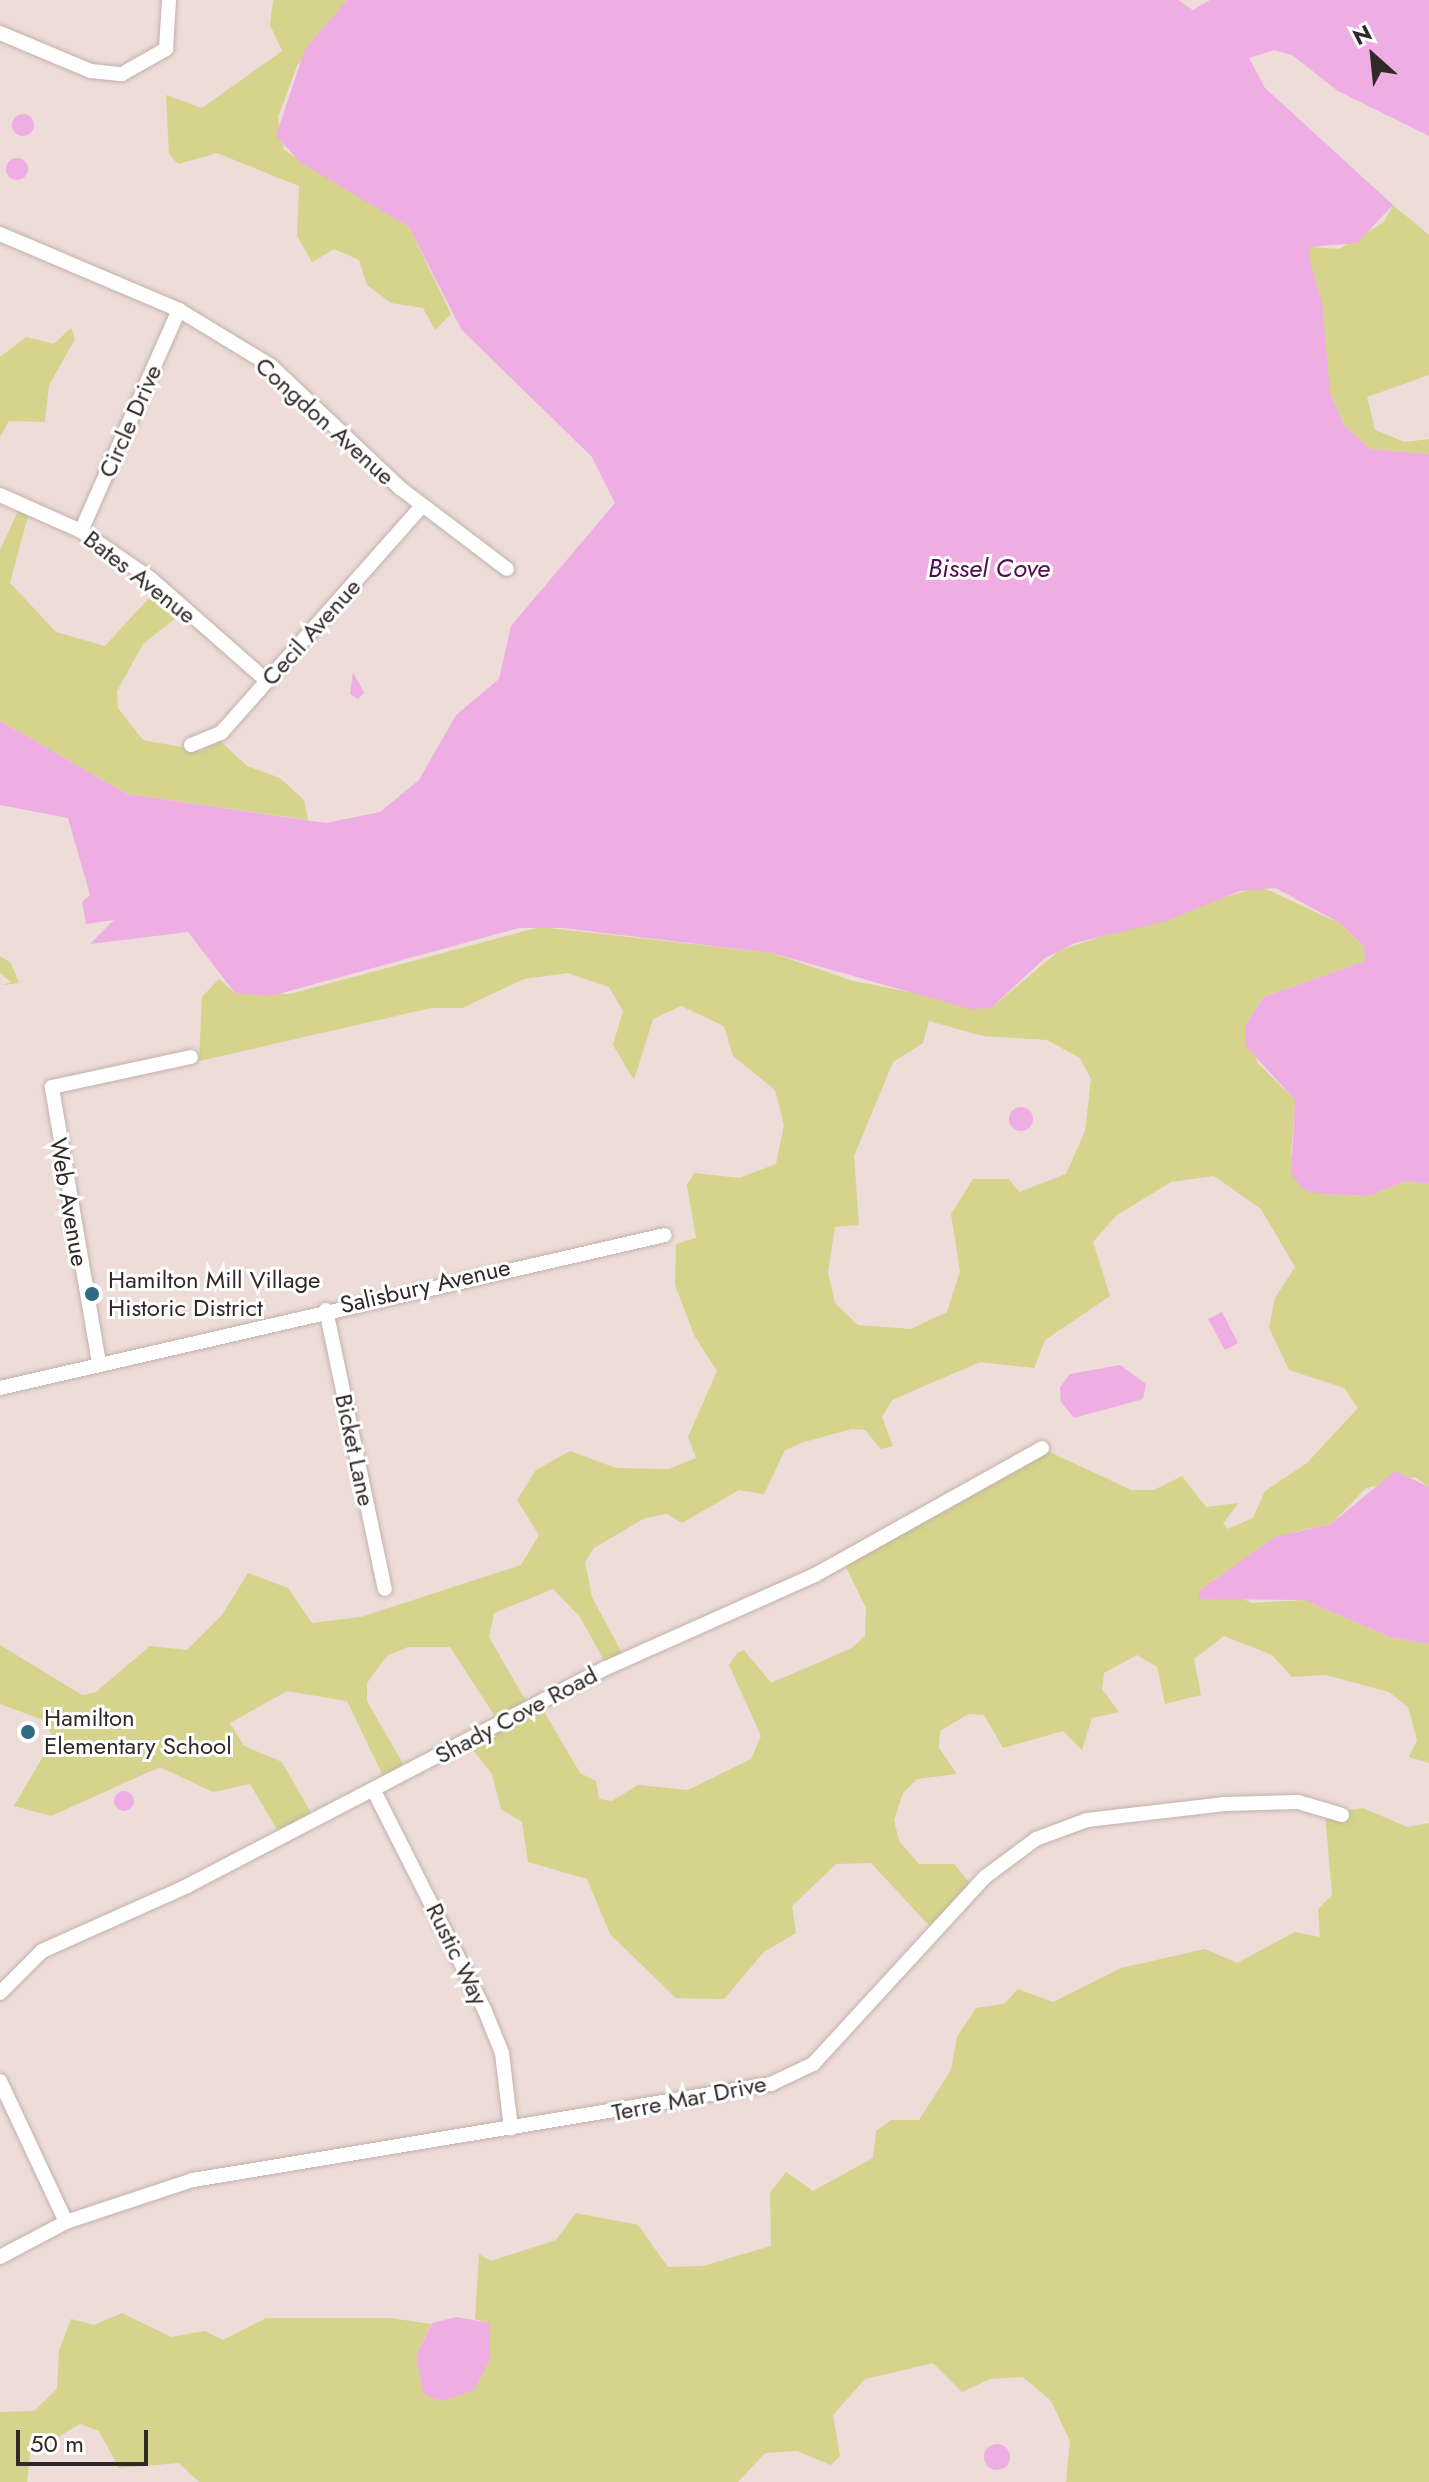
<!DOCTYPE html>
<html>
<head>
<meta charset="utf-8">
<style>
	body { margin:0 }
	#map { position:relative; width:1429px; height:2482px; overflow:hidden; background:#eddcd7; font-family:Jost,sans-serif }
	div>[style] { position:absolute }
	.green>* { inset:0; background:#d5d38c }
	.water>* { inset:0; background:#eeaee4 }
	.round { border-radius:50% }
	.roads { filter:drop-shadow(0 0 2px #c1b1ab) drop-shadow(0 0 2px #c1b1ab) }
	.minor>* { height:14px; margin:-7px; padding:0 7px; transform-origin:7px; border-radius:7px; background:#fff }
	.dots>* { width:22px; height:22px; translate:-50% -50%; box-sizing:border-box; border:4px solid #fff; border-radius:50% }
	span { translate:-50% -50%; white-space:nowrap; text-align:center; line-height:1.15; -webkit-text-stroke:6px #fff; paint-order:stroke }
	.street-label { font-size:24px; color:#2f2927 }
	.poi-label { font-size:24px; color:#2f2927 }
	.left { translate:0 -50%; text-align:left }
	.water-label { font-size:26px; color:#550a4f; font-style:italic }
	.north { position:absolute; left:1333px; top:16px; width:80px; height:80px; -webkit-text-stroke:6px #fff; paint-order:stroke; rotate:333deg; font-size:22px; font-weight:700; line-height:32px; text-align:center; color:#2f2927 }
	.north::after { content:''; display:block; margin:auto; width:28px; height:36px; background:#2f2927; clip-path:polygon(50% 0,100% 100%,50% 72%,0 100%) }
	.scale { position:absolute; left:16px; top:2430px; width:132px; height:36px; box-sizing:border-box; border:4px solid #2f2927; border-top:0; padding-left:10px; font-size:24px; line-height:28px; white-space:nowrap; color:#2f2927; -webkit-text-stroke:6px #fff; paint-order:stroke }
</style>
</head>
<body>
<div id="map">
	<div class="green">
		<i style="clip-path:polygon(273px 0,347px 0,297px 66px,278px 117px,284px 150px,409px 227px,451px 314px,435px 330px,423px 308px,391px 303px,367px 285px,359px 260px,334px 249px,312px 262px,297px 236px,299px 186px,217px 153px,178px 164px,169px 154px,166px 95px,202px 108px,282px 51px,270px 25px)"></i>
		<i style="clip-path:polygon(1393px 205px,1429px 235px,1429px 375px,1367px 397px,1375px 430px,1405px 442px,1429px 439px,1429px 454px,1370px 449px,1344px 425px,1330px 393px,1310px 263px,1310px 247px,1339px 249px,1384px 222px)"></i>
		<i style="clip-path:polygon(71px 328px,75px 339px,49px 385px,45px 422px,9px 421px,0 437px,0 357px,26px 337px,54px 344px)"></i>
		<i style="clip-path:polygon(21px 505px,29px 512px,10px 583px,56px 632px,105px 646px,158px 588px,182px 613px,143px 644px,117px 691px,118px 708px,143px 740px,202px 751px,219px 740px,247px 766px,280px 778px,304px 800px,308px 820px,127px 794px,0 721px,0 550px)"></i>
		<i style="clip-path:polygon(evenodd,1260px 886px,1341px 924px,1364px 947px,1365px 961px,1264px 997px,1245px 1025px,1257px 1062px,1295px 1100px,1291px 1153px,1320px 1194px,1368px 1196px,1406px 1181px,1429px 1184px,1429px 1487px,1415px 1477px,1366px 1488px,1331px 1524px,1294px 1532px,1213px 1580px,1251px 1603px,1304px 1600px,1390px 1637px,1429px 1644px,1429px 1763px,1409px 1757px,1417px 1740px,1408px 1707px,1389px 1692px,1326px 1675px,1292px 1677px,1272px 1655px,1224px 1636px,1194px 1659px,1201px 1695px,1165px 1704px,1157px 1667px,1137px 1655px,1104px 1673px,1102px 1689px,1119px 1712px,1092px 1718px,1082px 1750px,1063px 1731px,1003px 1748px,984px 1715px,968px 1714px,940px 1731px,939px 1748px,957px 1774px,917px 1779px,903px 1793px,894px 1820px,899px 1841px,919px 1864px,954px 1864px,977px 1892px,938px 1935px,871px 1863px,836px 1864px,792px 1906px,796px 1933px,764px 1952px,724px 1999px,676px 1998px,610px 1934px,587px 1879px,528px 1862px,522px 1822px,501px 1809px,492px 1774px,466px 1741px,498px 1721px,450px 1647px,408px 1647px,387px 1656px,367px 1683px,367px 1701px,406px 1769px,386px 1782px,347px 1701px,287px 1691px,230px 1723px,244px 1746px,282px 1762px,314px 1818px,281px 1836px,250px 1784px,213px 1792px,160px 1767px,51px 1816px,14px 1806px,53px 1739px,46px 1721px,0 1704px,0 1645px,82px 1695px,96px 1692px,150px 1646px,187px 1650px,222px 1615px,248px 1573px,288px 1588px,312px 1623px,361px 1617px,521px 1565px,539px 1535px,517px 1500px,536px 1470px,570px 1451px,616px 1468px,669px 1469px,696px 1458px,688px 1437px,717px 1371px,694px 1335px,675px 1285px,676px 1244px,696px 1238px,687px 1185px,694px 1173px,739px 1178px,776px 1164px,784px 1125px,775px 1090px,733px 1056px,724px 1026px,681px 1006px,653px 1019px,634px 1080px,613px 1045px,623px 1011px,609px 987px,568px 973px,524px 979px,462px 1008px,431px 1008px,199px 1061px,202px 997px,219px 979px,235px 993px,290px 994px,540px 927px,772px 953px,853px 981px,991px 1008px,1060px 950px,1260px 886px,929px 1021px,983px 1036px,1047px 1040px,1080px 1058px,1091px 1079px,1085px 1131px,1066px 1174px,1019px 1192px,1009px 1179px,973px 1179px,951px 1214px,960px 1271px,947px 1312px,911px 1329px,858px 1325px,835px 1303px,828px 1273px,835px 1227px,859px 1225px,854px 1156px,893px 1062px,923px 1043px,929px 1021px,1260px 886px,1214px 1176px,1261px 1209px,1295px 1267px,1275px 1298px,1269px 1328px,1289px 1370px,1344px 1388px,1358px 1408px,1307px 1463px,1265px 1491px,1253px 1518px,1227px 1529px,1223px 1523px,1239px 1503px,1206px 1507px,1182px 1476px,1154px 1490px,1131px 1490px,1039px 1447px,842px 1559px,866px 1608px,865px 1636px,852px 1648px,771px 1683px,744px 1650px,737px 1653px,729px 1665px,761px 1736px,751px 1759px,688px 1790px,638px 1785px,612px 1801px,599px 1799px,596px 1781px,580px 1773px,539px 1703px,527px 1703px,489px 1637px,494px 1613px,553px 1589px,580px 1617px,606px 1664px,624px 1657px,592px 1597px,585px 1562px,594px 1548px,645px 1518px,667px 1514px,682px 1523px,739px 1490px,764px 1494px,785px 1450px,804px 1442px,852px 1429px,865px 1430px,881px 1449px,893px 1446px,882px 1417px,892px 1400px,980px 1362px,1034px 1368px,1045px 1340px,1110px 1296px,1093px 1242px,1117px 1215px,1171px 1182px,1214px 1176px)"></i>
		<i style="clip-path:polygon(0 956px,11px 963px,19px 983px,2px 985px,11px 982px,0 973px)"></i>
		<i style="clip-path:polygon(1363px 1808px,1407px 1827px,1429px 1823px,1429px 2482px,1066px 2482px,1070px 2441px,1051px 2401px,1023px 2377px,990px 2379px,962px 2392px,933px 2363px,865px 2379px,833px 2415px,840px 2456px,831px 2465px,797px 2451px,765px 2453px,738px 2482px,199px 2482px,179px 2463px,119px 2468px,99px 2431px,80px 2424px,30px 2454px,27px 2482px,0 2482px,0 2412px,34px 2411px,57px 2389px,59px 2351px,71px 2319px,94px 2325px,122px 2313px,171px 2337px,205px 2331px,223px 2340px,266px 2318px,390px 2318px,431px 2324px,416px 2356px,489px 2324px,475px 2319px,479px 2254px,491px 2261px,556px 2240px,576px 2213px,638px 2225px,668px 2267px,703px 2266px,771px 2246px,770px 2193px,786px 2172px,813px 2191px,873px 2158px,876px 2131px,891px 2120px,919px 2120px,951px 2070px,957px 2037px,976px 2008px,1004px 2004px,1018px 1989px,1053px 2002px,1121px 1968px,1205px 1949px,1237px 1963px,1295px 1932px,1320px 1937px,1318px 1909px,1332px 1895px,1325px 1814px)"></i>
	</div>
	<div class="water">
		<i style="clip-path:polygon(347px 0,1178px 0,1193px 10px,1210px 0,1429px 0,1429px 136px,1338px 91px,1292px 55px,1274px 50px,1249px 58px,1265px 88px,1393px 205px,1357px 243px,1310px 247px,1310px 263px,1322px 301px,1330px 393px,1344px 425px,1370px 449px,1429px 454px,1429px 1184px,1406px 1181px,1368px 1196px,1320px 1194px,1304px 1190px,1291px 1174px,1295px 1100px,1245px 1045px,1245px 1025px,1264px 997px,1365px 961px,1364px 947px,1341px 924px,1276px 888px,1240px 891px,1166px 921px,1075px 943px,1045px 958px,991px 1008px,970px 1009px,772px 953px,562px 928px,519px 928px,271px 996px,235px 993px,188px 932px,90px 944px,114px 920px,86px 924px,82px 902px,90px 895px,68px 818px,0 805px,0 721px,127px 794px,326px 823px,380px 812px,419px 780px,456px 715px,499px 679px,511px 626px,615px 503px,592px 457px,461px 329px,409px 227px,301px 163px,276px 136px,305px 49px)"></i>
		<i class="round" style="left:12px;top:114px;width:22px;height:22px"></i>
		<i class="round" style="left:6px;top:158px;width:22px;height:22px"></i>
		<i style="clip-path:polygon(353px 672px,364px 693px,358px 699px,350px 694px)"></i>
		<i class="round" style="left:1009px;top:1107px;width:24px;height:24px"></i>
		<i style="clip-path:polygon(1222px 1312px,1238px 1343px,1225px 1350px,1208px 1319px)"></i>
		<i style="clip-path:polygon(1120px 1365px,1146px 1384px,1143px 1399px,1074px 1418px,1061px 1402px,1060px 1387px,1070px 1374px)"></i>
		<i style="clip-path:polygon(1395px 1471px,1429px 1487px,1429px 1644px,1390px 1637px,1304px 1600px,1198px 1599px,1200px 1590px,1275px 1537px,1331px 1524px)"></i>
		<i class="round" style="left:114px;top:1791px;width:20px;height:20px"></i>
		<i style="clip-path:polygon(457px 2317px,489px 2323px,490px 2359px,474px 2390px,442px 2401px,424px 2394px,416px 2356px,432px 2323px)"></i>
		<i class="round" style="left:984px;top:2444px;width:26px;height:26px"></i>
	</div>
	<div class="roads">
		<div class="minor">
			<i style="left:0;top:33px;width:99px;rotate:22.7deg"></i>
			<i style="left:91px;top:71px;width:31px;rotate:6deg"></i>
			<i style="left:122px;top:74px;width:51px;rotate:-29.6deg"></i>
			<i style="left:166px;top:49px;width:49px;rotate:-86.5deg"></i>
			<i style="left:0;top:234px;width:194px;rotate:23deg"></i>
			<i style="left:179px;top:310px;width:108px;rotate:31.3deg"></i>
			<i style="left:271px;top:366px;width:178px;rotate:43.4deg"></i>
			<i style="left:400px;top:488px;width:134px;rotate:37.1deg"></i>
			<i style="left:0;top:495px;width:89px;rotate:24deg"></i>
			<i style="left:81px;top:531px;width:85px;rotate:34.4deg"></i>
			<i style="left:151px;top:579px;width:154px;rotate:41.3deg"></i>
			<i style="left:81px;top:531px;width:242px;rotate:-66.1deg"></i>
			<i style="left:191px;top:745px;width:32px;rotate:-22deg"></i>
			<i style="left:221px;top:733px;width:303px;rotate:-48.5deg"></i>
			<i style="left:326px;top:1310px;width:285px;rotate:78.1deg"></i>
			<i style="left:99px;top:1363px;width:280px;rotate:-99.7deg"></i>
			<i style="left:52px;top:1087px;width:142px;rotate:-12.2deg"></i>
			<i style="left:0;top:1388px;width:682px;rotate:-12.96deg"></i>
			<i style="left:374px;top:1791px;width:246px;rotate:63.2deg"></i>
			<i style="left:485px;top:2011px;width:45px;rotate:68deg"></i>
			<i style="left:502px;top:2053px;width:76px;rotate:83.2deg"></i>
			<i style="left:0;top:1993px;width:59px;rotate:-45deg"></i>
			<i style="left:42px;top:1951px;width:159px;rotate:-24.1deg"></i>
			<i style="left:187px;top:1886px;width:472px;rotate:-27.5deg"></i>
			<i style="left:606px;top:1668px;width:229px;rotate:-24deg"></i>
			<i style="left:815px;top:1575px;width:260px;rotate:-29.2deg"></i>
			<i style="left:0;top:2081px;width:156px;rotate:64.9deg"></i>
			<i style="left:0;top:2257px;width:75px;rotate:-27.9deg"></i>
			<i style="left:66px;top:2222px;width:134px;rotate:-18.3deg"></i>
			<i style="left:193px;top:2180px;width:586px;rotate:-9.43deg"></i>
			<i style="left:771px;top:2084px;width:47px;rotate:-25.5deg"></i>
			<i style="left:813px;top:2064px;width:254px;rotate:-47.4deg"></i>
			<i style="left:985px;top:1877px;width:64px;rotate:-36.7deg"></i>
			<i style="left:1036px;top:1839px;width:54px;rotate:-20.4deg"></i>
			<i style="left:1087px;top:1820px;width:139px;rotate:-6.6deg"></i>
			<i style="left:1225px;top:1804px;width:73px;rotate:-1.6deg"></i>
			<i style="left:1298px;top:1802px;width:46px;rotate:16.5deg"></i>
		</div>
	</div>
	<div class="dots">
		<i style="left:92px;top:1294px;background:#326a84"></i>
		<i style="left:28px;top:1732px;background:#326a84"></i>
	</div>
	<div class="street-label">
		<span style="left:130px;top:421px;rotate:-66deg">Circle Drive</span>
		<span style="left:325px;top:421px;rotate:42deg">Congdon Avenue</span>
		<span style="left:140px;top:577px;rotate:38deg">Bates Avenue</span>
		<span style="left:311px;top:632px;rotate:-48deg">Cecil Avenue</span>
		<span style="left:69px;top:1202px;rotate:80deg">Web Avenue</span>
		<span style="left:425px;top:1286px;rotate:-13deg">Salisbury Avenue</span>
		<span style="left:355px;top:1450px;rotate:78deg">Bicket Lane</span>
		<span style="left:516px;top:1715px;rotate:-28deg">Shady Cove Road</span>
		<span style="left:457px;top:1954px;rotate:64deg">Rustic Way</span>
		<span style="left:689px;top:2098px;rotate:-11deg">Terre Mar Drive</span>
	</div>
	<div class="poi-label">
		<span class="left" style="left:108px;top:1294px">Hamilton Mill Village<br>Historic District</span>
		<span class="left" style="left:44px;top:1732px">Hamilton<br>Elementary School</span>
	</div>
	<div class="water-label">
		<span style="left:989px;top:569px">Bissel Cove</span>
	</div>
	<div class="north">N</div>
	<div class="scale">50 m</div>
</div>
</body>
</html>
